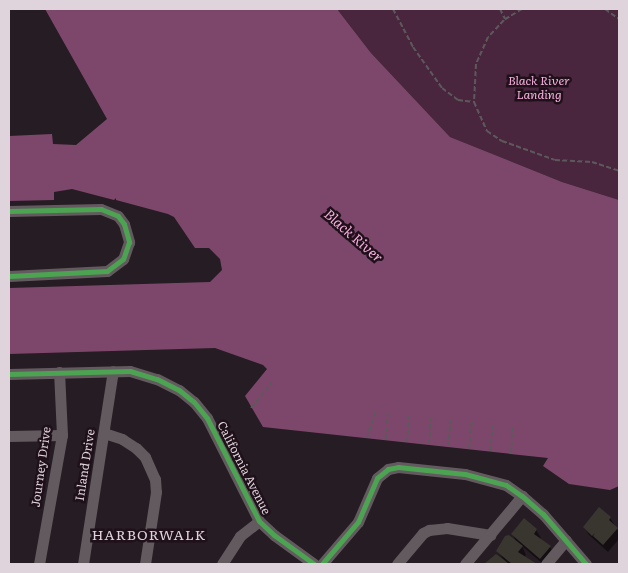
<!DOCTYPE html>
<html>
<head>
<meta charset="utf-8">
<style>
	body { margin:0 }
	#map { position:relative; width:628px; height:573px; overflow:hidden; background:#261c23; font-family:Literata,serif }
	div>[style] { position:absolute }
	.green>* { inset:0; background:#49263e }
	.water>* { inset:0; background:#7d476c }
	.shadow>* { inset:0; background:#0007 }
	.building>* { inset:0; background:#38362f }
	.path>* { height:2px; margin-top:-1px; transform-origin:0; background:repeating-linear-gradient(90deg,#5d585b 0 5px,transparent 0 7.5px) }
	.minor>* { height:11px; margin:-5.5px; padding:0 5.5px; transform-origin:5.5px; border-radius:5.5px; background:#625a5e }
	.cycleway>* { height:5px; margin:-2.5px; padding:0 2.5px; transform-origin:2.5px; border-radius:2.5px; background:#4ca352 }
	span { translate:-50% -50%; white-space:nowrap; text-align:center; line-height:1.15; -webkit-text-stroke:5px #1f101a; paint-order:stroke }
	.park-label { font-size:12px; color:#f7b0de; font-style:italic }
	.street-label { font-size:12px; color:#dfd4db }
	.water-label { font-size:14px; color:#f7b0de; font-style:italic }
	.neighbourhood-label { font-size:14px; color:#dfd4db; letter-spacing:1px }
	.frame { position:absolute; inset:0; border:10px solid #dfd4db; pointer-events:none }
</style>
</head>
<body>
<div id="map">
	<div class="green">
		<i style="clip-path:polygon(337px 9px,619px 9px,619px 200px,562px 182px,450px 137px,371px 53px)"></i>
	</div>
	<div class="water">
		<i style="clip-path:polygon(45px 9px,337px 9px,371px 53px,450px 137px,562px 182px,619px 200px,619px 486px,610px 490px,569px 484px,543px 466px,548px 458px,263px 427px,245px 396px,267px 369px,263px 365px,215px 348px,9px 354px,9px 288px,210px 282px,222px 270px,220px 259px,209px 248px,195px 248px,174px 217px,168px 214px,116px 200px,116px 198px,114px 200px,72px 189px,54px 192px,54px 200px,9px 201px,9px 136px,52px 134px,53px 144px,76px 145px,107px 119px)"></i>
	</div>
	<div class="shadow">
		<i style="clip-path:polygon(610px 518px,619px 532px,619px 539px,608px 552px,589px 535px,584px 527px)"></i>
		<i style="clip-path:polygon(524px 520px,536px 530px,541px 538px,539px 540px,550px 547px,554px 555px,543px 564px,522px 546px,526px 555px,524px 557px,535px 564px,487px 564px,496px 555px,504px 561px,498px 551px,517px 543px,513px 535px)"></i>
	</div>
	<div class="building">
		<i style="clip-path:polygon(599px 507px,611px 517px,609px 520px,618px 528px,603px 545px,593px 536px,595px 533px,592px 536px,583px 527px)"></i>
		<i style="clip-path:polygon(524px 518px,537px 529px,534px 534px,551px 546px,540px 559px,511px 534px)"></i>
		<i style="clip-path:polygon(509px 535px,523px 546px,518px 552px,537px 564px,512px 564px,496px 551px,505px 536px)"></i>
		<i style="clip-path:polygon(496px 554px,503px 559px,509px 564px,484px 564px)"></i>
	</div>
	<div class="path">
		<i style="left:393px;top:9px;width:43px;rotate:62.2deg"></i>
		<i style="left:413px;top:47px;width:50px;rotate:54.7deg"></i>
		<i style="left:442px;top:88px;width:20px;rotate:37deg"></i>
		<i style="left:458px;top:100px;width:16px;rotate:7deg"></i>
		<i style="left:500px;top:9px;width:11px;rotate:63deg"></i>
		<i style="left:522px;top:9px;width:21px;rotate:149deg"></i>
		<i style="left:504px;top:20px;width:23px;rotate:133deg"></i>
		<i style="left:488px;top:37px;width:30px;rotate:114deg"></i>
		<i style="left:476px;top:64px;width:38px;rotate:93deg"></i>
		<i style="left:474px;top:102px;width:32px;rotate:66deg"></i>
		<i style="left:487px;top:131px;width:18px;rotate:34deg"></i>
		<i style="left:502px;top:141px;width:56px;rotate:19.7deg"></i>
		<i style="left:555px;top:160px;width:37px;rotate:3deg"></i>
		<i style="left:592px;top:162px;width:28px;rotate:18deg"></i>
		<i style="left:605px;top:9px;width:17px;rotate:36deg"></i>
		<i style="left:251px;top:408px;width:33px;rotate:-51deg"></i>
		<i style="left:367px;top:438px;width:27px;rotate:-73deg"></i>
		<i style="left:386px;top:439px;width:26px;rotate:-86deg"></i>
		<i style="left:407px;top:442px;width:27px;rotate:-86deg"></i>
		<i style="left:429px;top:444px;width:27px;rotate:-86deg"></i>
		<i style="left:448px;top:446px;width:27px;rotate:-84deg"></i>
		<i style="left:469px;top:449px;width:27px;rotate:-84deg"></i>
		<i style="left:490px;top:451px;width:26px;rotate:-83deg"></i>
		<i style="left:511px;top:453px;width:26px;rotate:-86deg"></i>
	</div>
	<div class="minor">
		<i style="left:9px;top:211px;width:92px;rotate:-1.2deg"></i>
		<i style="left:101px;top:209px;width:18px;rotate:22deg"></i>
		<i style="left:118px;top:216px;width:10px;rotate:53deg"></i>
		<i style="left:124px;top:224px;width:19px;rotate:74deg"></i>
		<i style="left:129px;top:242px;width:18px;rotate:109deg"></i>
		<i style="left:123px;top:259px;width:20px;rotate:143deg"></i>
		<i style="left:107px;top:271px;width:98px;rotate:177.1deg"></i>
		<i style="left:9px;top:374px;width:121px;rotate:-1.4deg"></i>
		<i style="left:130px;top:371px;width:28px;rotate:17deg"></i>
		<i style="left:157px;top:379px;width:25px;rotate:27deg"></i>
		<i style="left:179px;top:390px;width:19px;rotate:39deg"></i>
		<i style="left:194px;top:402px;width:21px;rotate:51deg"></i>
		<i style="left:207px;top:418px;width:115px;rotate:63.2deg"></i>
		<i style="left:259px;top:521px;width:21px;rotate:43deg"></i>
		<i style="left:274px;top:535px;width:49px;rotate:35.9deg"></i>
		<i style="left:104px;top:433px;width:19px;rotate:18deg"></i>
		<i style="left:122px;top:439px;width:17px;rotate:33deg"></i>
		<i style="left:136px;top:448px;width:13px;rotate:45deg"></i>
		<i style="left:145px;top:457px;width:24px;rotate:66deg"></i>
		<i style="left:155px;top:479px;width:13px;rotate:86deg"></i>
		<i style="left:156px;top:492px;width:73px;rotate:98.7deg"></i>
		<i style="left:9px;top:436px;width:53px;rotate:-1.1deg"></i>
		<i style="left:39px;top:564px;width:131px;rotate:-79.9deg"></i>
		<i style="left:62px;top:435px;width:63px;rotate:-92.7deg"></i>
		<i style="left:83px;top:564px;width:195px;rotate:-81.2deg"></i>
		<i style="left:222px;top:564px;width:33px;rotate:-57deg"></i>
		<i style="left:240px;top:536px;width:24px;rotate:-38deg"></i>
		<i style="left:322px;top:564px;width:55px;rotate:-49.4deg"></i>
		<i style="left:358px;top:522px;width:48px;rotate:-66.6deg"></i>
		<i style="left:377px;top:478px;width:14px;rotate:-39deg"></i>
		<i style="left:388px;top:469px;width:10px;rotate:-11deg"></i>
		<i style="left:398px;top:467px;width:67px;rotate:6deg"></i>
		<i style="left:465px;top:474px;width:42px;rotate:15deg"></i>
		<i style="left:506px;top:485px;width:19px;rotate:35deg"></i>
		<i style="left:522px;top:496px;width:28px;rotate:41deg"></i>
		<i style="left:543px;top:514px;width:66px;rotate:49.3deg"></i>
		<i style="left:397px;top:564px;width:40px;rotate:-50deg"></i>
		<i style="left:423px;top:533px;width:7px;rotate:-27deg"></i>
		<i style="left:429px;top:530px;width:18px;rotate:-6deg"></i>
		<i style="left:447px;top:528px;width:44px;rotate:9.2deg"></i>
		<i style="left:465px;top:564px;width:89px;rotate:-50deg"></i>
		<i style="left:546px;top:564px;width:31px;rotate:-50deg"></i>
	</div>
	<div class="cycleway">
		<i style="left:9px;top:211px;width:92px;rotate:-1.2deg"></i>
		<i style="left:101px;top:209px;width:18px;rotate:22deg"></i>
		<i style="left:118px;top:216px;width:10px;rotate:53deg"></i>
		<i style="left:124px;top:224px;width:19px;rotate:74deg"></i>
		<i style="left:129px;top:242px;width:18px;rotate:109deg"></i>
		<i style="left:123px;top:259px;width:20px;rotate:143deg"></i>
		<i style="left:107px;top:271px;width:98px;rotate:177.1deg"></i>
		<i style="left:9px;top:374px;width:121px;rotate:-1.4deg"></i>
		<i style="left:130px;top:371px;width:28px;rotate:17deg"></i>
		<i style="left:157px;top:379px;width:25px;rotate:27deg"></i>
		<i style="left:179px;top:390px;width:19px;rotate:39deg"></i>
		<i style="left:194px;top:402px;width:21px;rotate:51deg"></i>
		<i style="left:207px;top:418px;width:115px;rotate:63.2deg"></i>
		<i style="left:259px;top:521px;width:21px;rotate:43deg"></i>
		<i style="left:274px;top:535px;width:49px;rotate:35.9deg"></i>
		<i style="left:322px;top:564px;width:55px;rotate:-49.4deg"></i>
		<i style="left:358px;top:522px;width:48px;rotate:-66.6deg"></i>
		<i style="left:377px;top:478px;width:14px;rotate:-39deg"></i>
		<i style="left:388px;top:469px;width:10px;rotate:-11deg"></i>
		<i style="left:398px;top:467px;width:67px;rotate:6deg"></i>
		<i style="left:465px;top:474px;width:42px;rotate:15deg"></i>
		<i style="left:506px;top:485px;width:19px;rotate:35deg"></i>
		<i style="left:522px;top:496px;width:28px;rotate:41deg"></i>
		<i style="left:543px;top:514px;width:66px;rotate:49.3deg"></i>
	</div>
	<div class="park-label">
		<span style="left:539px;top:88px">Black River<br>Landing</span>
	</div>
	<div class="street-label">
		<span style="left:85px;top:465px;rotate:-81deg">Inland Drive</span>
		<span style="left:41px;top:467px;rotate:-82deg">Journey Drive</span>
		<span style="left:244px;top:468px;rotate:63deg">California Avenue</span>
	</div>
	<div class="water-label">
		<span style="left:354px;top:235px;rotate:41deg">Black River</span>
	</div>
	<div class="neighbourhood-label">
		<span style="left:149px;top:534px">HARBORWALK</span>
	</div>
	<div class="frame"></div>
</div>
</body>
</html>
